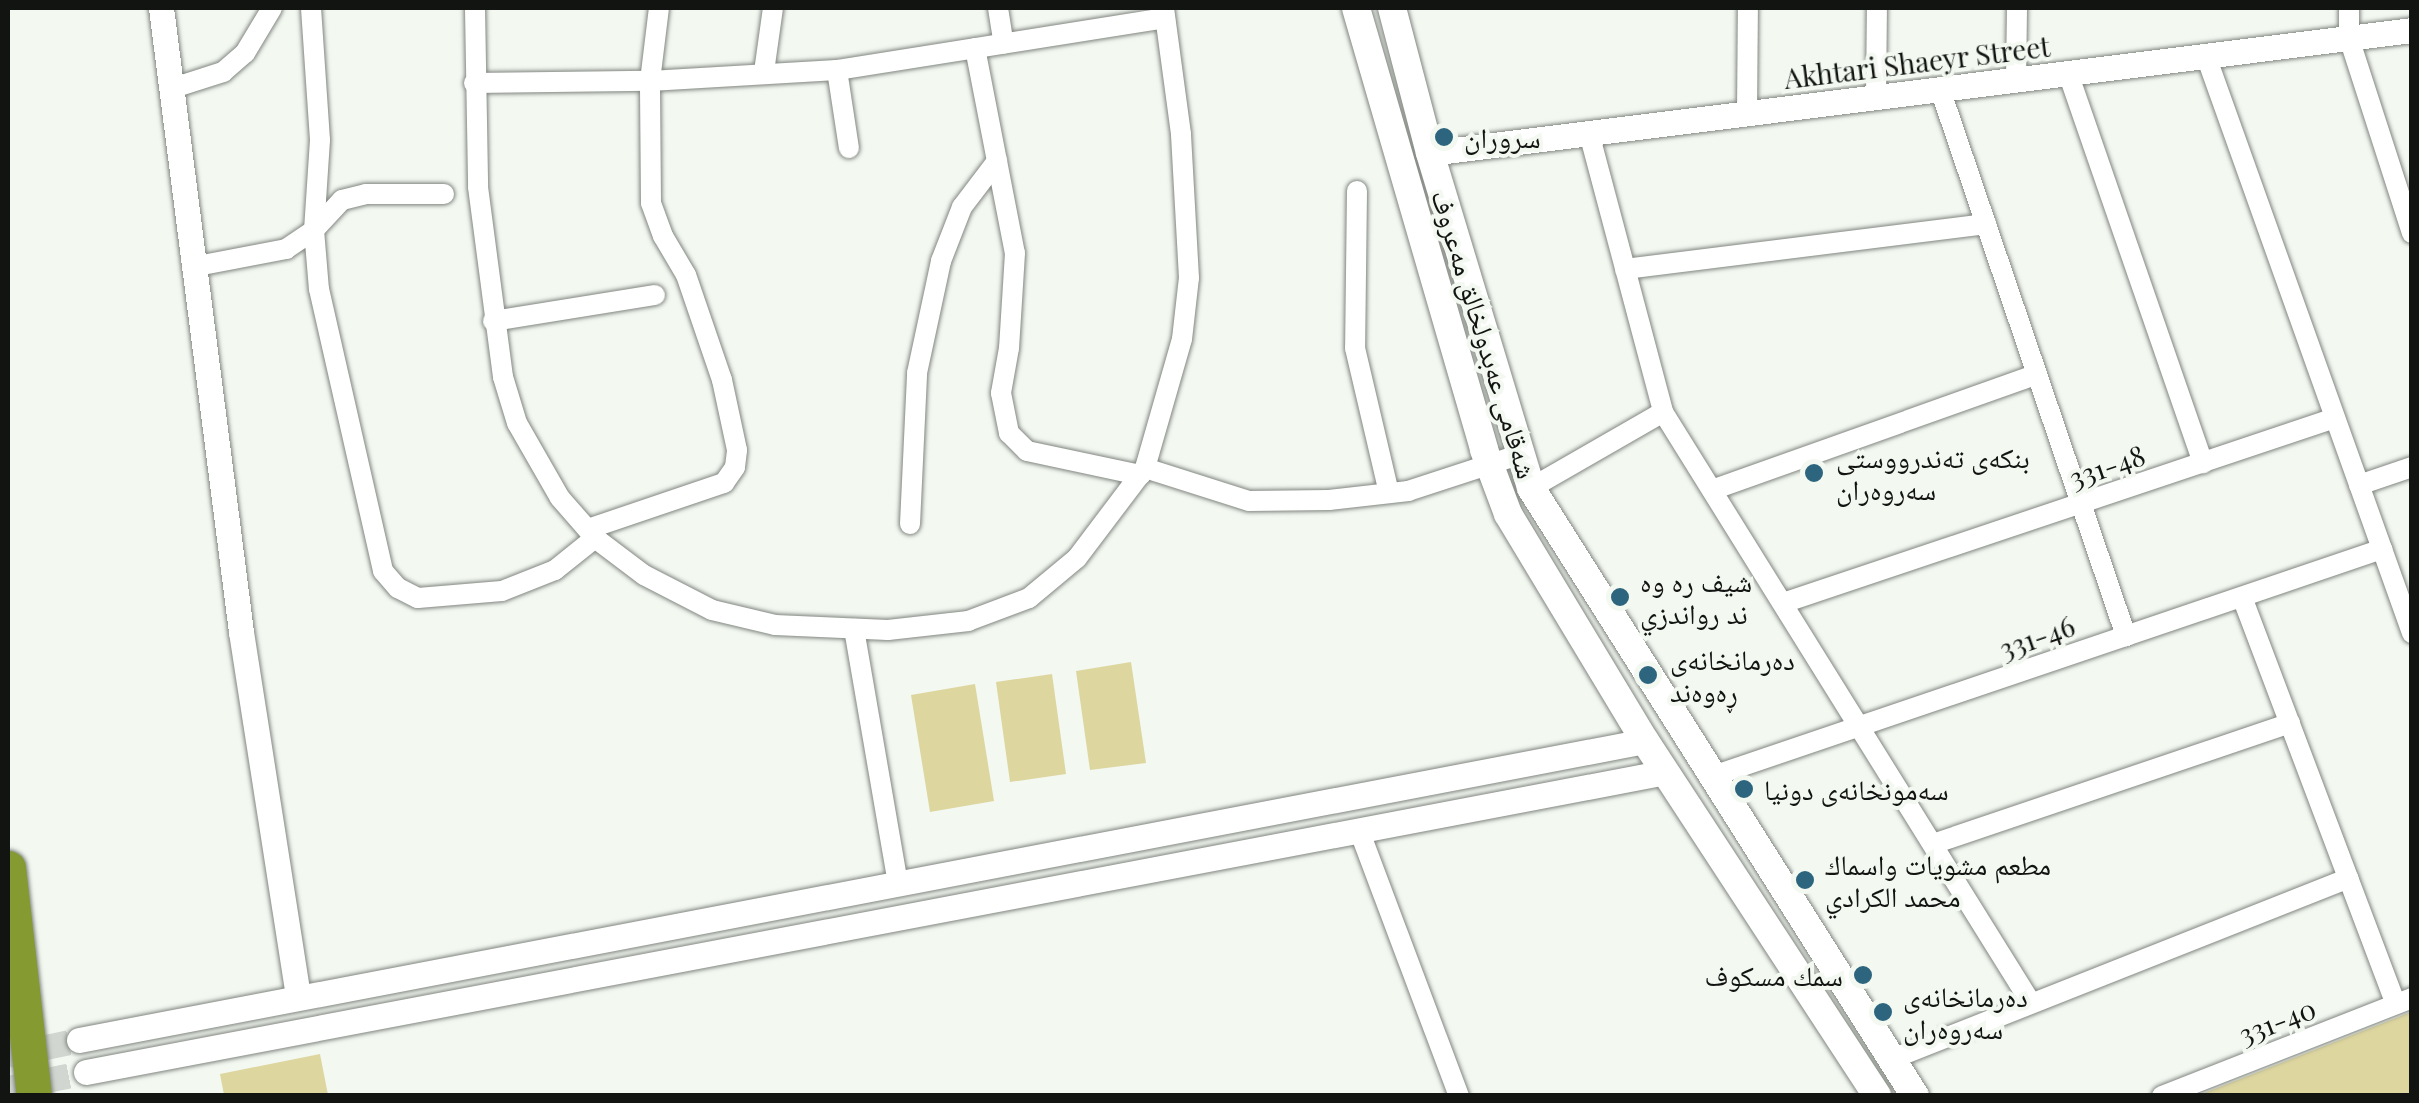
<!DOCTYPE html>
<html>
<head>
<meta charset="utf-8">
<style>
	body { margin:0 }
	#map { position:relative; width:2419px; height:1103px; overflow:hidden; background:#f3f8f1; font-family:"Playfair Display","Noto Naskh Arabic",serif }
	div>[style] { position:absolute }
	.green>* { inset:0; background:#ddd69f }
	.tertiary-tunnel>* { height:25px; margin-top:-12.5px; transform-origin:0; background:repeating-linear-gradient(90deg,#d1d6d0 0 25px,transparent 0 37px) }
	.roads { filter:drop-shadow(0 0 2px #818680) drop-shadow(0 0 2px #818680) }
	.minor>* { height:20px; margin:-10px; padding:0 10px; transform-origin:10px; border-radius:10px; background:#fff }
	.tertiary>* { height:25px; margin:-12.5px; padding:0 12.5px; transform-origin:12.5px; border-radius:12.5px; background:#fff }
	.secondary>* { height:28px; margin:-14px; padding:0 14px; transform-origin:14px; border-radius:14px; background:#fff }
	.motorway>* { height:35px; margin:-17.5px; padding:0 17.5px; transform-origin:17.5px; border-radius:17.5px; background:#859a31 }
	.dots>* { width:28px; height:28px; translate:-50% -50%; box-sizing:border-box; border:5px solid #f3f8f1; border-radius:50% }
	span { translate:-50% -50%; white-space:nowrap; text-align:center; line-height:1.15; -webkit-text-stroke:8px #f3f8f1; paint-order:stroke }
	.street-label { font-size:28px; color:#121412 }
	.poi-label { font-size:28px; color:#121412 }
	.left { translate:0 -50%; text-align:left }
	.right { translate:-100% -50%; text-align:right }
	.frame { position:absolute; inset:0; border:10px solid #121412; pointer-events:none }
</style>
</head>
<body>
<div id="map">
	<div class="green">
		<i style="clip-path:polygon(1131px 662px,1146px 763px,1090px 770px,1076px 671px)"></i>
		<i style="clip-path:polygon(1052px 674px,1066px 774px,1010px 782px,996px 682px)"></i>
		<i style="clip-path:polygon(975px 684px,994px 801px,930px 812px,911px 695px)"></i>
		<i style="clip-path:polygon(2411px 1012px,2411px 1095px,2199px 1095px)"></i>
		<i style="clip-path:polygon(320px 1054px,328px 1095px,224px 1095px,220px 1074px)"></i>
	</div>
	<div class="tertiary-tunnel">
		<i style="left:8px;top:1055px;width:73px;rotate:-11.9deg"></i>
		<i style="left:8px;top:1088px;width:80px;rotate:-11.6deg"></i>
	</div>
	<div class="roads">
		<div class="minor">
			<i style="left:311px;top:8px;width:132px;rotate:86.1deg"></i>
			<i style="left:320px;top:140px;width:90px;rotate:93.8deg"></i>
			<i style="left:314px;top:230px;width:59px;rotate:85.2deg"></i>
			<i style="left:319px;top:289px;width:289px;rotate:77.2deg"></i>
			<i style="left:383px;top:571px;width:23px;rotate:49deg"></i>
			<i style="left:398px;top:588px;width:22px;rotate:27deg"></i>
			<i style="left:418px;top:598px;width:84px;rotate:-4.8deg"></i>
			<i style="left:502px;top:591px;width:57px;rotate:-21.6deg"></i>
			<i style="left:555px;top:570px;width:51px;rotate:-38.7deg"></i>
			<i style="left:475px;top:8px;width:179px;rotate:89deg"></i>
			<i style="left:478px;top:187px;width:192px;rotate:82.5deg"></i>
			<i style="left:503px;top:377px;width:48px;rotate:73.1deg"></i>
			<i style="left:517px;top:423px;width:86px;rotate:60.2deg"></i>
			<i style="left:560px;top:498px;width:53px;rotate:48.8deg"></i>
			<i style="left:595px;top:538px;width:61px;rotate:37.1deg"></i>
			<i style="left:644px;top:575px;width:76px;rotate:27.2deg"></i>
			<i style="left:712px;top:610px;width:65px;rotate:13.4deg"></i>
			<i style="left:775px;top:625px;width:113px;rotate:2.5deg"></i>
			<i style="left:888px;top:630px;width:81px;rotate:-6.4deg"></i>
			<i style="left:968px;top:621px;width:65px;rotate:-20.7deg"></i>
			<i style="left:1029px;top:598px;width:62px;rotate:-39.8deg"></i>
			<i style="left:1077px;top:558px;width:113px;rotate:-52.9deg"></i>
			<i style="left:1145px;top:468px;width:134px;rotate:-74deg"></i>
			<i style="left:1182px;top:339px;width:61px;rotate:-83.5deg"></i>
			<i style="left:1189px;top:278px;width:144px;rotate:-93.2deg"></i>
			<i style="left:1181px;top:134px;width:127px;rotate:-97.7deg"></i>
			<i style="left:998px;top:8px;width:36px;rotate:81deg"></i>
			<i style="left:2349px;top:8px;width:30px;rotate:90deg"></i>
			<i style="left:2349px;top:38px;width:205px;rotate:72.1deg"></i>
			<i style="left:975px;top:48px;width:209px;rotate:79deg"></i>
			<i style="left:1015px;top:253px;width:95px;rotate:93.6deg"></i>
			<i style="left:1009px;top:348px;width:46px;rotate:100.1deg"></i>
			<i style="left:1001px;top:393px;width:41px;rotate:78.7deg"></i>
			<i style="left:1009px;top:433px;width:25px;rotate:45deg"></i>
			<i style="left:1027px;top:451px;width:116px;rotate:12deg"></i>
			<i style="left:2206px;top:56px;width:613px;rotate:70.35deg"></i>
			<i style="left:837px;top:70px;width:79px;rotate:81.3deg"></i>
			<i style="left:764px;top:72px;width:65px;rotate:-82deg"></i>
			<i style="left:2068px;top:73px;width:413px;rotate:70.9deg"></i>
			<i style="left:2016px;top:80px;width:72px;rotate:-89.2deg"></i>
			<i style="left:474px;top:83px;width:176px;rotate:-0.7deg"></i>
			<i style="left:650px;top:81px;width:187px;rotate:-3.4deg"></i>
			<i style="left:837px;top:70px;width:332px;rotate:-9deg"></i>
			<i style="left:170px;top:89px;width:56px;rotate:-17.8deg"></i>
			<i style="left:223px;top:72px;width:29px;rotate:-41deg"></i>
			<i style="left:245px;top:53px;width:52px;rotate:-59deg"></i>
			<i style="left:1940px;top:89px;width:578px;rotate:71.22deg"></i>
			<i style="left:1876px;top:97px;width:89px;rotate:-89.4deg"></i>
			<i style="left:1747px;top:113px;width:105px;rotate:-89.5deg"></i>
			<i style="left:1589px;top:133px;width:289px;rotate:75.1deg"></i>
			<i style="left:1663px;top:412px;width:696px;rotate:58.09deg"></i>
			<i style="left:1357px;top:191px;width:157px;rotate:90.7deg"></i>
			<i style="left:1355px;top:348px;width:149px;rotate:76.8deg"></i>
			<i style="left:192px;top:267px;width:96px;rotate:-10.8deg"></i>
			<i style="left:286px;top:249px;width:34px;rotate:-34deg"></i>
			<i style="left:314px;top:230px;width:41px;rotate:-47deg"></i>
			<i style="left:342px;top:200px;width:25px;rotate:-14deg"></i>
			<i style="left:366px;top:194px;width:78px"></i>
			<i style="left:1625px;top:269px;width:364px;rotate:-7.1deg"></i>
			<i style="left:493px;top:321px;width:164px;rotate:-9.1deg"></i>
			<i style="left:1145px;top:468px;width:109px;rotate:17.6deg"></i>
			<i style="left:1249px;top:501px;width:80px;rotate:-0.7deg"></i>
			<i style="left:1329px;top:500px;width:80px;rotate:-6.5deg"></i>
			<i style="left:1408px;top:491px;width:116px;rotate:-18.1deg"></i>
			<i style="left:2359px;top:485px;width:56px;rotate:-18.8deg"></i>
			<i style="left:1531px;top:488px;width:152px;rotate:-29.9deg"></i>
			<i style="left:1712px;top:490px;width:345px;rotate:-19.6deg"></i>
			<i style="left:910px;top:524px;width:151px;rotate:-87.3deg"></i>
			<i style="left:917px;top:373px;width:115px;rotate:-77.9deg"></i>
			<i style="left:941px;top:261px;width:58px;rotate:-68.7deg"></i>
			<i style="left:962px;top:207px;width:58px;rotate:-52.7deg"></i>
			<i style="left:588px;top:529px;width:144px;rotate:-18.7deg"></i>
			<i style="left:724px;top:483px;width:19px;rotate:-55deg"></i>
			<i style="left:735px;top:467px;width:17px;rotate:-83deg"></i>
			<i style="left:737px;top:450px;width:72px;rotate:-102.1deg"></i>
			<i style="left:722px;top:380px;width:111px;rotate:-108.9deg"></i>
			<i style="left:686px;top:275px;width:45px;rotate:-120.5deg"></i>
			<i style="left:663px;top:236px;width:35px;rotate:-110deg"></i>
			<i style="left:651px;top:203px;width:122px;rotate:-90.5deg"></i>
			<i style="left:650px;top:81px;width:74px;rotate:-83deg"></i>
			<i style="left:2242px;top:597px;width:435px;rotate:69.3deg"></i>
			<i style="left:1783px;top:603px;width:582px;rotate:-18.53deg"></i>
			<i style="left:854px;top:629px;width:258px;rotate:80.2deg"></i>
			<i style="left:1710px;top:777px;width:710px;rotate:-18.74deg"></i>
			<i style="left:1359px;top:830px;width:284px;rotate:69.4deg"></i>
			<i style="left:1933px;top:844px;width:377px;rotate:-18.7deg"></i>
			<i style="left:1892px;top:1059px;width:491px;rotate:-21.6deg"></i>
			<i style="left:2162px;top:1096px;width:269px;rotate:-21.4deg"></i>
		</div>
		<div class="tertiary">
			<i style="left:161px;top:8px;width:629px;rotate:82.69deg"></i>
			<i style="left:241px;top:632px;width:368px;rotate:81.1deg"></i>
			<i style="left:1430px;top:153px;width:990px;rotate:-7.14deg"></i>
			<i style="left:79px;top:1040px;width:1594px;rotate:-10.81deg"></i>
			<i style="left:86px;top:1072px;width:1608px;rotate:-10.75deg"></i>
		</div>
		<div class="secondary">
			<i style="left:1356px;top:8px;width:460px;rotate:73.8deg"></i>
			<i style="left:1484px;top:450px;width:68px;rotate:69.4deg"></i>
			<i style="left:1508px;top:514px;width:265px;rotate:58.9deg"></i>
			<i style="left:1645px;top:741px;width:424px;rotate:56.8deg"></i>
			<i style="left:1392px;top:8px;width:150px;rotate:75.3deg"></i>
			<i style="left:1430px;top:153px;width:350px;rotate:73.2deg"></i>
			<i style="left:1531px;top:488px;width:719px;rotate:57.72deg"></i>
		</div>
		<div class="motorway">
			<i style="left:8px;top:868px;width:229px;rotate:83.5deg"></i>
		</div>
	</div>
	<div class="dots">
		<i style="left:1444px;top:137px;background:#2d657f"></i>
		<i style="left:1814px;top:473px;background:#2d657f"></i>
		<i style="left:1620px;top:597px;background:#2d657f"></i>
		<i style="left:1648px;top:675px;background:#2d657f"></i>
		<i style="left:1744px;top:789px;background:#2d657f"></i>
		<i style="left:1805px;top:880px;background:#2d657f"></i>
		<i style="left:1863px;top:975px;background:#2d657f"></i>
		<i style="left:1883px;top:1012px;background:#2d657f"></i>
	</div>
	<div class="street-label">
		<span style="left:1917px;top:62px;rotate:-7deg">Akhtari Shaeyr Street</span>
		<span style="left:1485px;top:334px;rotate:73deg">شەقامی عەبدولخالق مەعروف</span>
		<span style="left:2107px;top:466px;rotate:-19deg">331-48</span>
		<span style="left:2037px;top:637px;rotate:-19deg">331-46</span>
		<span style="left:2277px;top:1021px;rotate:-21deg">331-40</span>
	</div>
	<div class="poi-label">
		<span class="left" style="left:1464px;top:137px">سروران</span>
		<span class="left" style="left:1836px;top:473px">بنکەی تەندرووستی<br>سەروەران</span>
		<span class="left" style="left:1640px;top:597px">شيف ره وه<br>ند رواندزي</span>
		<span class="left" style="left:1670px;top:675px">دەرمانخانەی<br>ڕەوەند</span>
		<span class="left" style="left:1764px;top:789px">سەمونخانەی دونیا</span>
		<span class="left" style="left:1825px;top:880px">مطعم مشويات واسماك<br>محمد الكرادي</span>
		<span class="right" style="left:1843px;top:975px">سمك مسكوف</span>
		<span class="left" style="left:1903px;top:1012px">دەرمانخانەی<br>سەروەران</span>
	</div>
	<div class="frame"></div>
</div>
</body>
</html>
